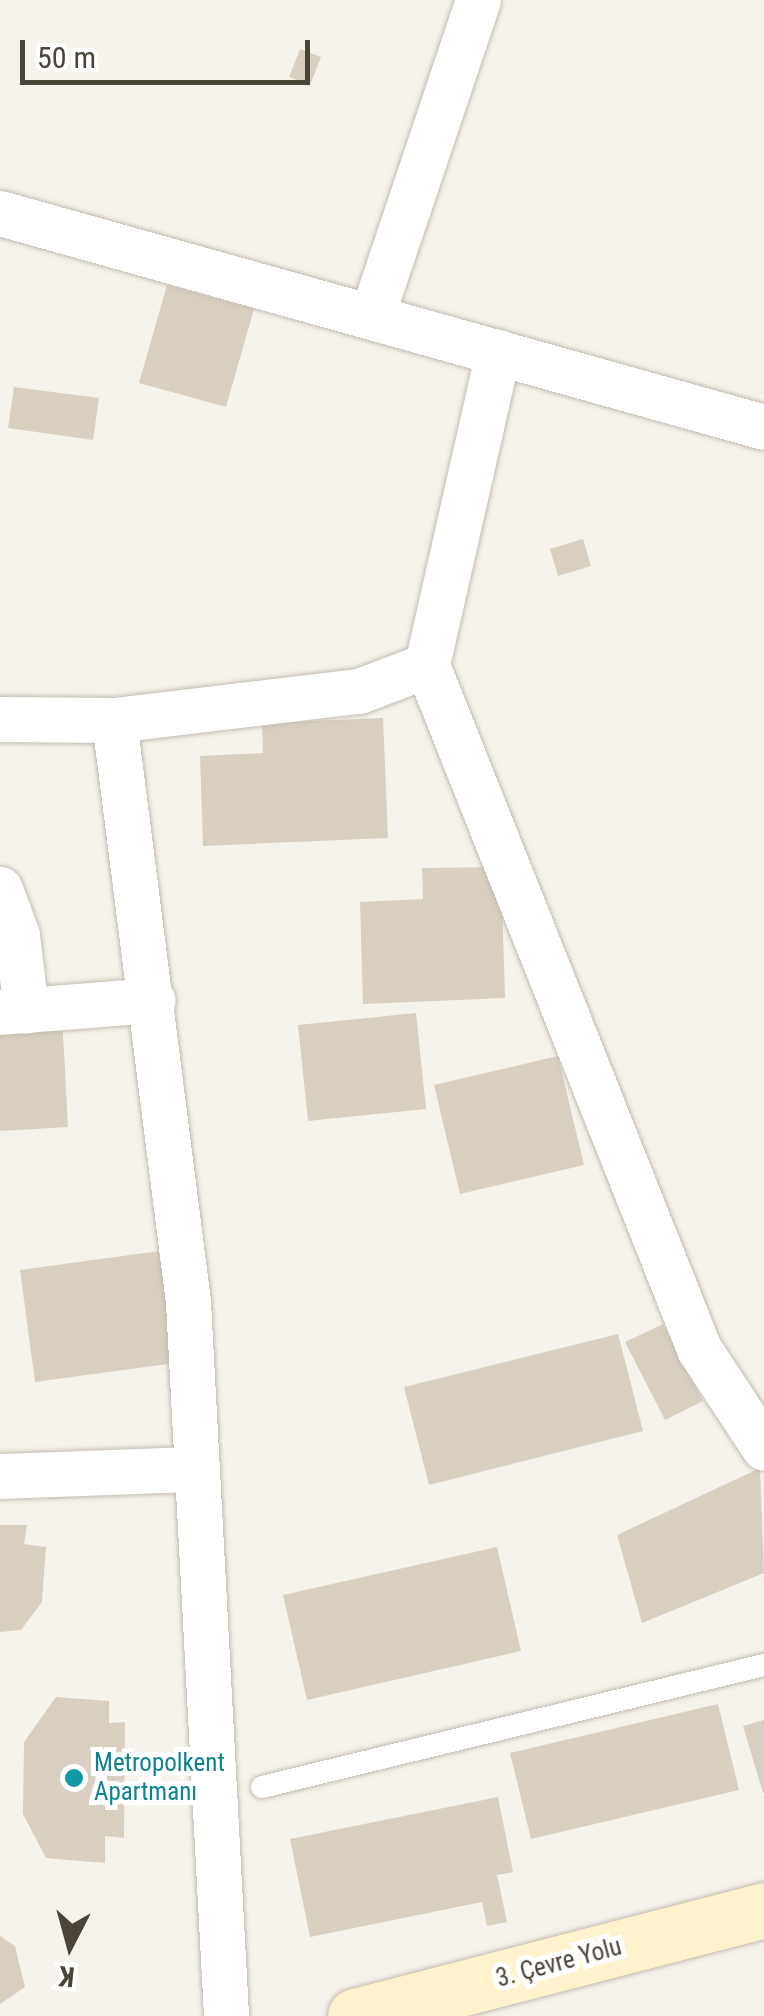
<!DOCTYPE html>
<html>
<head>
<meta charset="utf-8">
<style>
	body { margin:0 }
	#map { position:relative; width:764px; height:2016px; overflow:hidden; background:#f6f3ec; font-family:"Roboto Condensed",sans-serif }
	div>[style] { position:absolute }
	.building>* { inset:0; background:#d8cfc1 }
	.roads { filter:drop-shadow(0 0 2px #c2bbae) drop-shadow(0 0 2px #c2bbae) }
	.service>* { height:22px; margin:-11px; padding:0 11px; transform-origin:11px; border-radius:11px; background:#fff }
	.minor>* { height:45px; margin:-22.5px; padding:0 22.5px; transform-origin:22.5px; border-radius:22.5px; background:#fff }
	.secondary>* { height:55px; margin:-27.5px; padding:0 27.5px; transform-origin:27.5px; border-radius:27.5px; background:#fff3cd }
	.dots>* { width:28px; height:28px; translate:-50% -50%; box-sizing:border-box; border:5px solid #fff; border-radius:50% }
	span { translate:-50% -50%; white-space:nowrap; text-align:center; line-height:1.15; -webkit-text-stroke:10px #fff; paint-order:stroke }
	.culture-label { font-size:25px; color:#0d838f }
	.left { translate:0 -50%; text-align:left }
	.street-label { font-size:25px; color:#4b4439 }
	.north { position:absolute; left:20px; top:1896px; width:100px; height:100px; -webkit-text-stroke:8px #fff; paint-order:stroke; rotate:186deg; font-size:28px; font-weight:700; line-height:40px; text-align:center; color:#4b4439 }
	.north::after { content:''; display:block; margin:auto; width:35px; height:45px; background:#4b4439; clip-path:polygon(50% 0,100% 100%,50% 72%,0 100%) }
	.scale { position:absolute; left:20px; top:40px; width:290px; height:45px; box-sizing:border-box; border:5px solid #4b4439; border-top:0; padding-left:12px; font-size:30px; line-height:35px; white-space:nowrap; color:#4b4439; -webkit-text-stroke:8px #fff; paint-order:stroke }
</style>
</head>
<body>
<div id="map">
	<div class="building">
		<i style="clip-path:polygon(300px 49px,321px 57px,310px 85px,289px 77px)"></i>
		<i style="clip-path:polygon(167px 285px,254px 309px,226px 407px,139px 383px)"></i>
		<i style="clip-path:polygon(14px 387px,99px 398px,93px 440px,8px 428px)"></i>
		<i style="clip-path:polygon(583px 539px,591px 566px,558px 576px,550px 549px)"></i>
		<i style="clip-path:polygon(383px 718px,388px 838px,203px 846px,200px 756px,263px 753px,262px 723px)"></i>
		<i style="clip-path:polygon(501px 867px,505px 998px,363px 1004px,360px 902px,423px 899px,422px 868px)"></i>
		<i style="clip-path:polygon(416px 1013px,426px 1109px,308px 1121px,298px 1025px)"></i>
		<i style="clip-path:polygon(62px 1016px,68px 1127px,0 1131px,0 1019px)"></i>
		<i style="clip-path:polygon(558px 1056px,584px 1165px,460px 1194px,434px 1085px)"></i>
		<i style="clip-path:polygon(159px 1251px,175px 1363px,35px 1382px,20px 1270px)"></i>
		<i style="clip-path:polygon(663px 1324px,703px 1401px,665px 1420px,625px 1342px)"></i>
		<i style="clip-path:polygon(618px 1334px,643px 1431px,429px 1485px,404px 1387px)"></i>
		<i style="clip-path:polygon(760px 1468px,764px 1573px,642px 1623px,617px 1535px)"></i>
		<i style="clip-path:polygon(0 1525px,27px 1525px,24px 1544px,46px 1547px,42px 1602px,21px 1630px,0 1632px)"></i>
		<i style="clip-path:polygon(497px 1547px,521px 1651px,307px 1700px,283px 1595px)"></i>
		<i style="clip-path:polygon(56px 1697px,109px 1701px,109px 1723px,125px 1722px,124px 1838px,105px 1836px,105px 1863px,46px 1858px,23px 1814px,24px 1742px)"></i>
		<i style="clip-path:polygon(718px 1704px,739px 1790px,531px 1839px,510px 1753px)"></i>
		<i style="clip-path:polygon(764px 1720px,764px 1792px,763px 1793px,743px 1726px)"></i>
		<i style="clip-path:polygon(498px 1797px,513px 1872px,497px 1875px,507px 1922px,487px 1926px,482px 1902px,310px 1937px,290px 1839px)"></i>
		<i style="clip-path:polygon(0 1936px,15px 1946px,25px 1987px,0 2004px)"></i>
	</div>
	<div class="roads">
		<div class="service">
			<i style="left:262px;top:1787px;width:517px;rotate:-13.66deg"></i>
		</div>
		<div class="minor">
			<i style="left:0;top:213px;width:793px;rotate:15.65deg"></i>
			<i style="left:372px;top:315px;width:332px;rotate:-71.4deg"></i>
			<i style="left:498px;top:352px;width:321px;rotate:102.8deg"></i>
			<i style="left:427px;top:665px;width:736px;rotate:68.31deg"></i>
			<i style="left:699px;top:1349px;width:118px;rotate:56.7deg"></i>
			<i style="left:0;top:719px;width:114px;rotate:0.5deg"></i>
			<i style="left:114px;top:720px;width:247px;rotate:-6.8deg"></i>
			<i style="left:359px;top:691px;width:73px;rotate:-20.9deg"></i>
			<i style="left:114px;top:720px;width:587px;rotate:82.75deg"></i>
			<i style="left:188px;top:1302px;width:715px;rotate:86.95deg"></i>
			<i style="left:0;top:889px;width:49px;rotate:69.7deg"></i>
			<i style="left:17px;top:935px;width:76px;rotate:83.2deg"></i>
			<i style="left:0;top:1012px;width:153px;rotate:-4.5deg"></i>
			<i style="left:0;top:1476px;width:195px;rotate:-2.1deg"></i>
		</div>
		<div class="secondary">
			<i style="left:355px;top:2016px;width:423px;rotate:-14.5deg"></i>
		</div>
	</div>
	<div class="dots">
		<i style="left:74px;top:1778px;background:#0f9aa8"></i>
	</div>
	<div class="culture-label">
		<span class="left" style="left:94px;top:1778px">Metropolkent<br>Apartmanı</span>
	</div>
	<div class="street-label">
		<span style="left:559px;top:1963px;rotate:-15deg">3. Çevre Yolu</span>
	</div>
	<div class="north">K</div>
	<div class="scale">50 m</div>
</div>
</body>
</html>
